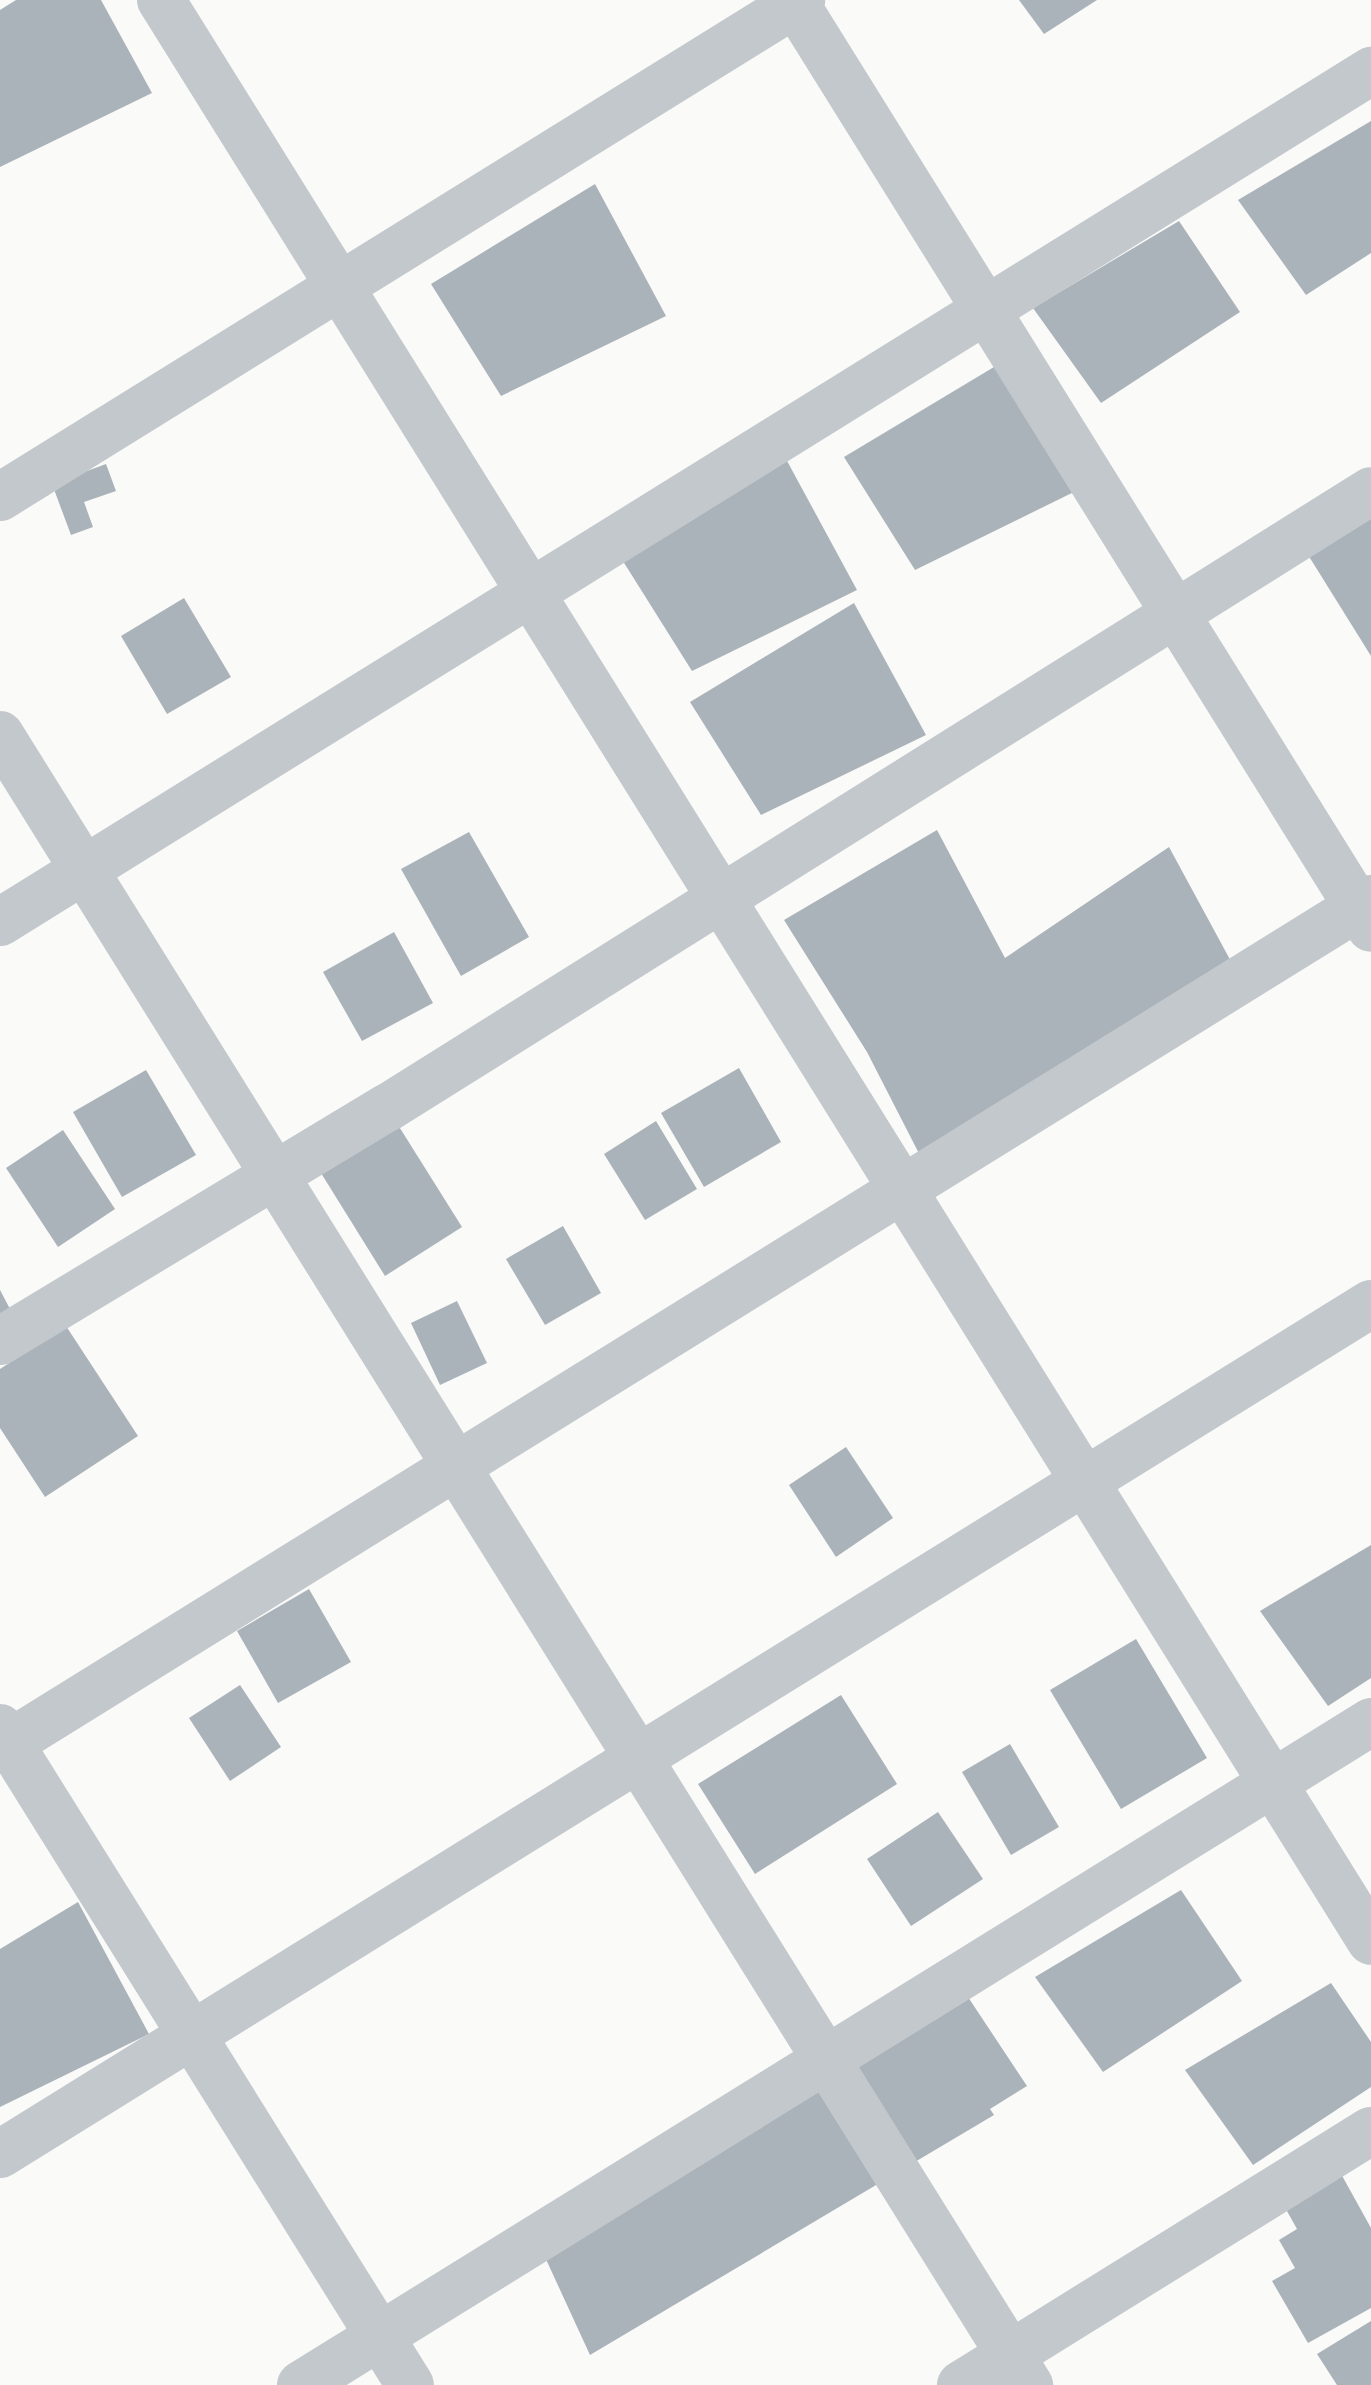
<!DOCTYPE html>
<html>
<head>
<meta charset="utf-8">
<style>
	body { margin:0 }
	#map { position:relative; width:1371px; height:2385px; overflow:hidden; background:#fafaf8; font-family:"Noto Sans",sans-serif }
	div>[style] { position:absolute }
	.building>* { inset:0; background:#aab3b9 }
	.minor>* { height:48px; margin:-24px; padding:0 24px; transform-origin:24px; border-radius:24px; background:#c3c8cc }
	span { translate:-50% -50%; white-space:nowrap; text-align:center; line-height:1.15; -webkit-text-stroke:10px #fff; paint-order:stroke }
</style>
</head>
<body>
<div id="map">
	<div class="building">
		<i style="clip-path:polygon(16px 0,101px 0,152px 93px,0 167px,0 10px)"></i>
		<i style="clip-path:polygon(1019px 0,1097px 0,1044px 34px)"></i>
		<i style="clip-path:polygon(1371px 121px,1371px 253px,1306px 295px,1238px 200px)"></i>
		<i style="clip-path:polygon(595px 184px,666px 316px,501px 396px,431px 284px)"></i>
		<i style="clip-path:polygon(1179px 221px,1240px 312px,1101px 403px,1033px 308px)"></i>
		<i style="clip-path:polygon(1009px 358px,1080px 489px,915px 570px,844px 457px)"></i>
		<i style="clip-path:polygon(786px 459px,857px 590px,692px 671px,621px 558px)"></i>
		<i style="clip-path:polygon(106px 464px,116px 491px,84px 502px,93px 527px,71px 535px,52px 484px)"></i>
		<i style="clip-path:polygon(1371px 500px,1371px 656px,1300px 542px)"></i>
		<i style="clip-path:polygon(184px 598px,231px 677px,167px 714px,121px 636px)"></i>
		<i style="clip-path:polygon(854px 603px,926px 735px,761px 815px,690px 702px)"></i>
		<i style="clip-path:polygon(937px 830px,1005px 958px,1169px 847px,1240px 978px,929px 1173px,867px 1052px,784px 920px)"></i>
		<i style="clip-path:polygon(469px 832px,529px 937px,461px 976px,401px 869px)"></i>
		<i style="clip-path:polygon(394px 932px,433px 1003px,362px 1041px,323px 972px)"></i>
		<i style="clip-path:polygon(739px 1068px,781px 1142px,704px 1187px,661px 1113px)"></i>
		<i style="clip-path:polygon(146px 1070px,196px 1155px,122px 1197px,73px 1112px)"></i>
		<i style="clip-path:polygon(393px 1117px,462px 1227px,385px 1276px,316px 1165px)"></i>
		<i style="clip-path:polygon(656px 1121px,697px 1189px,645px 1220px,604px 1154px)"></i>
		<i style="clip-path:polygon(63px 1130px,115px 1209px,58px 1247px,6px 1168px)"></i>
		<i style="clip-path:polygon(563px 1226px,601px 1293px,545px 1325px,506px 1259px)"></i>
		<i style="clip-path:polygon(0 1290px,10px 1309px,0 1314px)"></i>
		<i style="clip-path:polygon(457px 1301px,487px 1363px,440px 1385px,411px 1323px)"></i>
		<i style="clip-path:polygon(66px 1326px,138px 1436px,45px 1497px,0 1428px,0 1369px)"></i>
		<i style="clip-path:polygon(846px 1447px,893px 1518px,836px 1557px,789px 1485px)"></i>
		<i style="clip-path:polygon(1371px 1545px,1371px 1678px,1328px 1706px,1260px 1611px)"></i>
		<i style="clip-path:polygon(309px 1589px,351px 1662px,278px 1703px,237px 1631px)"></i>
		<i style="clip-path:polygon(1136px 1639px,1207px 1758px,1121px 1809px,1050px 1690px)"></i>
		<i style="clip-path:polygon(240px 1685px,281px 1747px,230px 1781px,189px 1718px)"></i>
		<i style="clip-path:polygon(841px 1695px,897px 1784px,755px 1874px,698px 1784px)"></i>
		<i style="clip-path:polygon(1010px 1744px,1059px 1827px,1011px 1855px,962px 1772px)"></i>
		<i style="clip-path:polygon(938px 1812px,983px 1879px,911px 1926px,867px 1859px)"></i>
		<i style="clip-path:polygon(1181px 1890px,1242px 1981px,1103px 2072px,1035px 1977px)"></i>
		<i style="clip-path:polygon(78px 1902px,149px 2034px,0 2107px,0 1949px)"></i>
		<i style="clip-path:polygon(1331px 1983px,1371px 2042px,1371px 2087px,1253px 2165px,1185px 2070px)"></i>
		<i style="clip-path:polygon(966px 1994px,1027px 2086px,990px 2109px,994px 2115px,590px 2355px,527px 2218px)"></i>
		<i style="clip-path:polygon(1335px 2163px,1371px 2228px,1371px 2308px,1308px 2343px,1272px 2281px,1295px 2268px,1279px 2240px,1297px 2229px,1278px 2195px)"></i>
		<i style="clip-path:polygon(1371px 2321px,1371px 2385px,1337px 2385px,1317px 2354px)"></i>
	</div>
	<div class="minor">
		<i style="left:161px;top:0;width:2287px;rotate:58.06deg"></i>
		<i style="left:793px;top:0;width:1093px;rotate:58.08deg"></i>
		<i style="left:0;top:497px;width:943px;rotate:-31.82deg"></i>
		<i style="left:0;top:735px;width:1945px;rotate:58.05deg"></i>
		<i style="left:0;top:922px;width:1614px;rotate:-31.83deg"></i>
		<i style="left:0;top:1341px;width:452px;rotate:-31.1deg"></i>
		<i style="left:387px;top:1108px;width:1161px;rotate:-32.09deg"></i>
		<i style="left:0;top:1728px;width:774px;rotate:58.03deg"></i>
		<i style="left:0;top:1749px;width:1613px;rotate:-31.8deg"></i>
		<i style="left:0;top:2154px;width:1613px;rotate:-31.8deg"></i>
		<i style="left:301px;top:2385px;width:1259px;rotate:-31.78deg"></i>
		<i style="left:961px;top:2385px;width:482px;rotate:-31.8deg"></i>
	</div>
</div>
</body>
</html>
